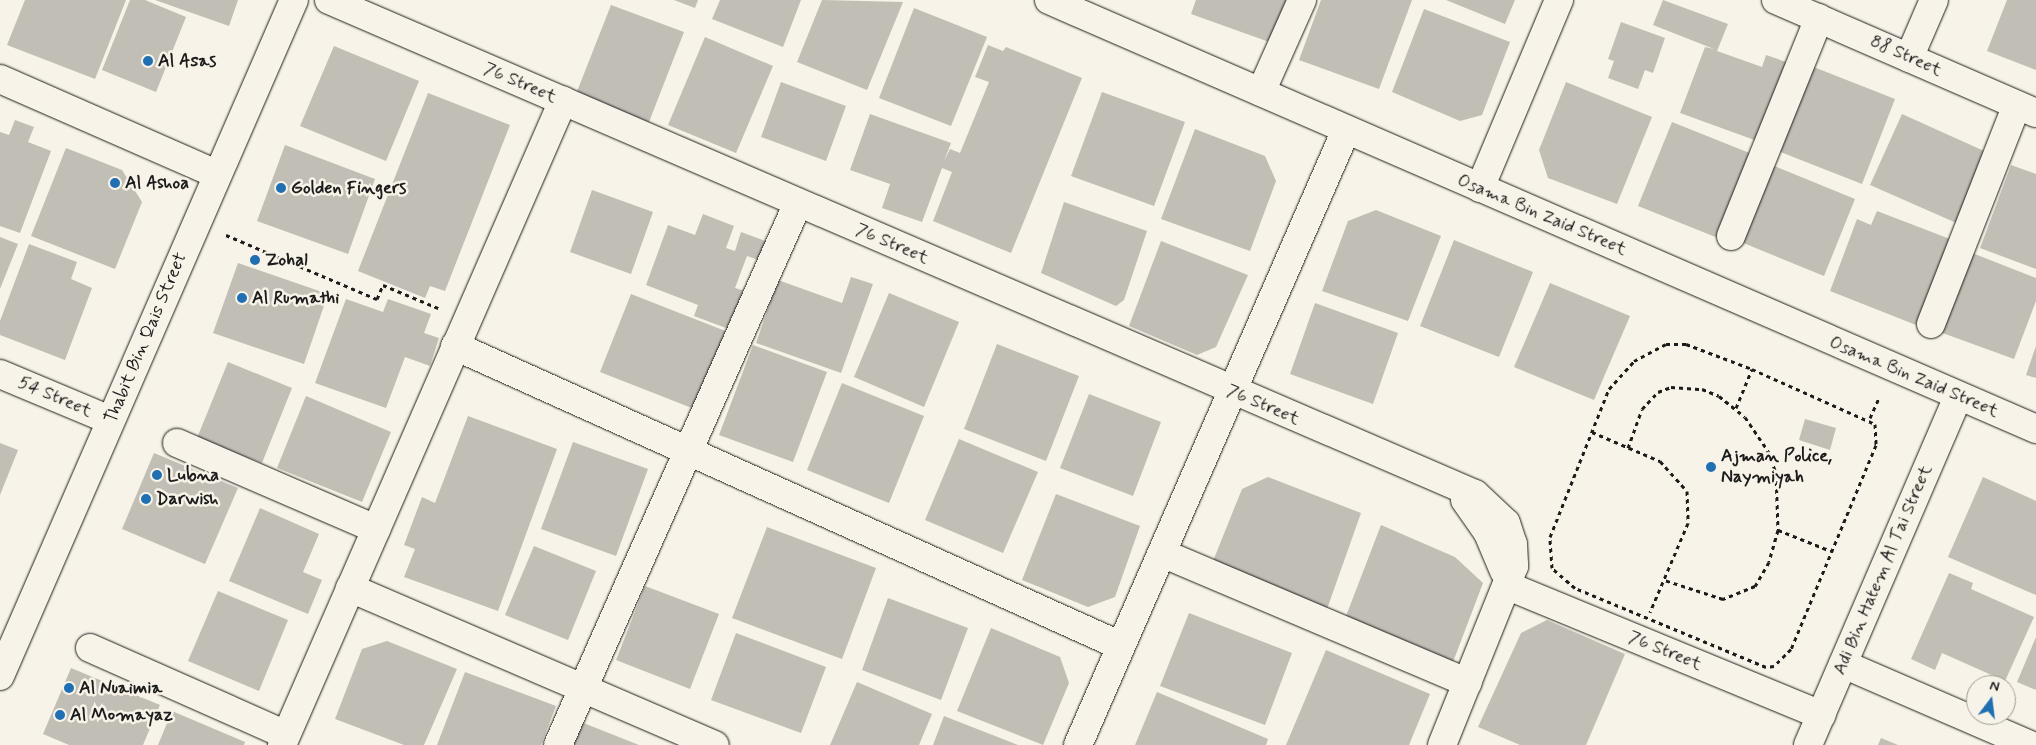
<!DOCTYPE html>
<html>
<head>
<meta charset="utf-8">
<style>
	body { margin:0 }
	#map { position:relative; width:2036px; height:745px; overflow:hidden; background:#f7f3e8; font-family:Mynerve,sans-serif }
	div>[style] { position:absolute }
	.building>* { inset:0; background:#c0beb5 }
	.path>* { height:3px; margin-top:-1.5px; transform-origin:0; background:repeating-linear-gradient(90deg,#1c1c1c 0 4px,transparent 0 8px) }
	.roads { filter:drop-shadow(0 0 1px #1c1c1c) drop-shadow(0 0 1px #1c1c1c) }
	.minor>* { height:28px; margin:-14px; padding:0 14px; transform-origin:14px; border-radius:14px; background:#f7f3e8 }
	.dots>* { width:14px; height:14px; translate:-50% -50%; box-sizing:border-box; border:2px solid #f7f3e8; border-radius:50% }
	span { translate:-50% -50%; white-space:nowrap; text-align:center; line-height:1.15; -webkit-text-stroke:5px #f7f3e8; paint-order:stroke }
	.street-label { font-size:18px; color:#1c1c1c }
	.poi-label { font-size:18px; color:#1c1c1c; font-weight:700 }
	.left { translate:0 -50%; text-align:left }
	.north { position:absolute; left:1966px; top:675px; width:50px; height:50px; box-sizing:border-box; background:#f7f3e8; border:1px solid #9f9d96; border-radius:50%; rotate:15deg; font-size:14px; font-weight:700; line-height:20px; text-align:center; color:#1c1c1c }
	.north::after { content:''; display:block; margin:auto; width:18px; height:22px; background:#1f6fb2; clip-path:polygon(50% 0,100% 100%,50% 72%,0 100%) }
</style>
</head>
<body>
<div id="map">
	<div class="building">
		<i style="clip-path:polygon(25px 0,126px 0,95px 79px,7px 45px)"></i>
		<i style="clip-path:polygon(130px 0,145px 0,186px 17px,156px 92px,102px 70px)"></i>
		<i style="clip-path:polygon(155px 0,238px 0,229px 26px)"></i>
		<i style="clip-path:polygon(674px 0,698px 0,695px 8px)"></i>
		<i style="clip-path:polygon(720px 0,801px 0,783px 47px,712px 19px)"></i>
		<i style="clip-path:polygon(822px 0,903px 2px,867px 90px,797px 62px)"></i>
		<i style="clip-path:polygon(1196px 0,1291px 0,1275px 44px,1191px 14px)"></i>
		<i style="clip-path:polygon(1321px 0,1412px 0,1379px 89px,1299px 60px)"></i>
		<i style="clip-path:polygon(1446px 0,1515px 0,1505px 24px)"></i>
		<i style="clip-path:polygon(1663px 0,1728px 24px,1717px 51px,1762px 67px,1766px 55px,1789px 63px,1760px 142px,1680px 113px,1705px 47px,1714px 49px,1653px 25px)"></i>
		<i style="clip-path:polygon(2007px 0,2036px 0,2036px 70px,1987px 51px)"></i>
		<i style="clip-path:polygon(611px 5px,684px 32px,649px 122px,576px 94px)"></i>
		<i style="clip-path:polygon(914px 8px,987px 37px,951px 126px,879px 98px)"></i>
		<i style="clip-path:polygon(1424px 9px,1510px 42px,1482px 115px,1460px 121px,1392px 92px)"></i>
		<i style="clip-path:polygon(1621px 22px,1665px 38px,1653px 73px,1645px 70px,1638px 89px,1608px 78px,1614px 61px,1608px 59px)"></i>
		<i style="clip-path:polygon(705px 37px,773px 66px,736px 153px,668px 125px)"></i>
		<i style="clip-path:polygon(988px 45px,1003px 51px,1006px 47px,1082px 78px,1011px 253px,933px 221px,952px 172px,942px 168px,922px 222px,882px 208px,890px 184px,850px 170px,870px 114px,951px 143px,944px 161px,950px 149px,960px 153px,989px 82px,975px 77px)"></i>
		<i style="clip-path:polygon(334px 46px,419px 81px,386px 161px,300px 126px)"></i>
		<i style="clip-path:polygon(1806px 64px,1895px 99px,1862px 184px,1773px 149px)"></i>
		<i style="clip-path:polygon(781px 82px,846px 106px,826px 161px,761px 137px)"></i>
		<i style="clip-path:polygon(1566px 82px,1652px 117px,1617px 204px,1548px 178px,1539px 150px)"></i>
		<i style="clip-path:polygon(1102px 92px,1185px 122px,1154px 206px,1071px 176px)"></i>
		<i style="clip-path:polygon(428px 93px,510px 125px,445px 291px,430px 286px,425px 298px,358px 271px)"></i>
		<i style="clip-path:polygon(1902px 114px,1993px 155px,1961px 225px,1870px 185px)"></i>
		<i style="clip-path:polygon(15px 120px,34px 127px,28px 142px,51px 151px,20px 233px,0 226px,0 132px,9px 135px)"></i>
		<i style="clip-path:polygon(1672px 122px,1752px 154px,1718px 238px,1638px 206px)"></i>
		<i style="clip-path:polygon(1195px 129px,1265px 156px,1276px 181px,1250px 251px,1161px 219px)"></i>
		<i style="clip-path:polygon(285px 145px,375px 179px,348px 254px,257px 221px)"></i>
		<i style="clip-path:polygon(66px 148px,122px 170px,142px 202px,115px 269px,31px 236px)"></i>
		<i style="clip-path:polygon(1767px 163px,1855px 199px,1824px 276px,1736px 240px)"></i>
		<i style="clip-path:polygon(2011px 165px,2036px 174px,2036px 269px,1980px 248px)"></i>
		<i style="clip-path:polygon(592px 190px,653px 212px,631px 274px,570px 252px)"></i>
		<i style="clip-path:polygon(1064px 202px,1147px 231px,1124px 300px,1116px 306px,1041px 273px)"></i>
		<i style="clip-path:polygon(1376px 210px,1441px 236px,1408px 321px,1322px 291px,1348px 221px)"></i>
		<i style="clip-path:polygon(1877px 211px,1950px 239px,1916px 325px,1830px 291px,1857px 219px,1871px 225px)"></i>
		<i style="clip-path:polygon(703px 214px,734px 226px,726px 248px,735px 251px,741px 232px,771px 243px,764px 262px,747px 256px,735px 288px,748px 292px,734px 331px,694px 316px,698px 305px,646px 285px,668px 225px,695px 235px)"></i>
		<i style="clip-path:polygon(0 237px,18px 244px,0 289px)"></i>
		<i style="clip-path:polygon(1454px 240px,1533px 272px,1499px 357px,1420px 326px)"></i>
		<i style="clip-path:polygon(1161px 241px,1248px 275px,1216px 347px,1197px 355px,1129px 326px)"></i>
		<i style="clip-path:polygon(29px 244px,77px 262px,71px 279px,92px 288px,65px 360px,0 335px,0 321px)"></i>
		<i style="clip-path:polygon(1967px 251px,2036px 278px,2036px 301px,2014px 359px,1937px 331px)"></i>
		<i style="clip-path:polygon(238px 263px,328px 294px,304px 364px,213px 333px)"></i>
		<i style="clip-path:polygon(851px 277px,873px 284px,841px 373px,756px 343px,778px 280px,842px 303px)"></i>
		<i style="clip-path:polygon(1550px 283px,1630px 316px,1594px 400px,1514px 367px)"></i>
		<i style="clip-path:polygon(889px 293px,959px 322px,924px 407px,854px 377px)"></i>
		<i style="clip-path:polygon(631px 294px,733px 334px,702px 412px,600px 372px)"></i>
		<i style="clip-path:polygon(346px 299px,383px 312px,388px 299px,431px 314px,424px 333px,439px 338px,430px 366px,405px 357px,386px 408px,315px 383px)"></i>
		<i style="clip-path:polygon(1315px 303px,1398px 333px,1373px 404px,1290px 374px)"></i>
		<i style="clip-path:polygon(997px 344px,1079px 376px,1046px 461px,964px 429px)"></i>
		<i style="clip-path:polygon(753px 345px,827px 372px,793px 462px,719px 435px)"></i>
		<i style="clip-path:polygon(2036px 346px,2036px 378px,2026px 375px)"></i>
		<i style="clip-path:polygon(228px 362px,292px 388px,262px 463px,197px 438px)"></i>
		<i style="clip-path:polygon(842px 383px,924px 416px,889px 503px,807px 470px)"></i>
		<i style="clip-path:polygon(1089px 394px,1161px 422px,1133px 496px,1060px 468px)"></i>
		<i style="clip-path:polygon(306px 396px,391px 432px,362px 502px,277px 468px)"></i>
		<i style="clip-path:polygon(468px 416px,557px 449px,498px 611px,404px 577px,415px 549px,404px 545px,422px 497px,435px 503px)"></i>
		<i style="clip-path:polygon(1805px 419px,1836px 428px,1830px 450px,1799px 440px)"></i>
		<i style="clip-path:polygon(959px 439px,1038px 472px,1003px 553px,925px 520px)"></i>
		<i style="clip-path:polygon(573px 442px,648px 469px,616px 556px,541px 529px)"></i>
		<i style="clip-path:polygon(0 443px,18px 450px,0 495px)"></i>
		<i style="clip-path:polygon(154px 453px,238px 488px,205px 564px,122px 529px)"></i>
		<i style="clip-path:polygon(1268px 477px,1361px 513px,1327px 609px,1213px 561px,1242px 489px)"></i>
		<i style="clip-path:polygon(1983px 477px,2036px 501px,2036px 595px,1948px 557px)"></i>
		<i style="clip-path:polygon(1056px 494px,1140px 526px,1115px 597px,1088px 607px,1022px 580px)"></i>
		<i style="clip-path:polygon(260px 508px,319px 534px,303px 572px,322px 580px,308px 614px,229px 581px)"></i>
		<i style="clip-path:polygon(1381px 525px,1455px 557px,1483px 583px,1453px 662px,1346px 616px)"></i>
		<i style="clip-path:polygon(767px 527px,876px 568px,842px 659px,732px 618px)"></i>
		<i style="clip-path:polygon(534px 546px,596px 571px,568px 640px,505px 615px)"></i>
		<i style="clip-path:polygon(1949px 573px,1973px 583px,1971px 589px,2034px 617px,2005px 681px,1942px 653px,1935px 670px,1911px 659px)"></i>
		<i style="clip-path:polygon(645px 586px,719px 614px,690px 689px,616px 660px)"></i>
		<i style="clip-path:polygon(218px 591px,288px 620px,259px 691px,188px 661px)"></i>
		<i style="clip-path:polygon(888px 598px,968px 628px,941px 700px,862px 670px)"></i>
		<i style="clip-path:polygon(1189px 613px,1292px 653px,1265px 725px,1160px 686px)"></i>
		<i style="clip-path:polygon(1547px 620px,1625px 654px,1586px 745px,1520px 745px,1478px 727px,1521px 633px)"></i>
		<i style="clip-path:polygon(991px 628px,1060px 657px,1069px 683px,1043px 745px,957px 711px)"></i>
		<i style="clip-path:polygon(736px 633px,826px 667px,801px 733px,711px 700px)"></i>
		<i style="clip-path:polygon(2036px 637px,2036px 690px,2017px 682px)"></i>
		<i style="clip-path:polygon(387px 641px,457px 669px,424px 745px,404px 745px,335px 719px,362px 649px)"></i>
		<i style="clip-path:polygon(1326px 650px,1430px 694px,1409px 745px,1286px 745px)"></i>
		<i style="clip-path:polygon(71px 668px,160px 705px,143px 745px,69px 745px,43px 734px)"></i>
		<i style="clip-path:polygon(465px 672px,556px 706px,541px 745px,437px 745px)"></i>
		<i style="clip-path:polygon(857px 682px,932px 714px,919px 745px,830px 745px)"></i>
		<i style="clip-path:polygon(1157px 692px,1268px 739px,1266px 745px,1135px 745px)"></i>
		<i style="clip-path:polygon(172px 711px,245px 742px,244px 745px,158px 745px)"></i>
		<i style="clip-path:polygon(944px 716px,1018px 745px,933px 745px)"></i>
		<i style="clip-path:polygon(581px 722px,639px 745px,572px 745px)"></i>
		<i style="clip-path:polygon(1881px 738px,1898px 745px,1878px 745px)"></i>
	</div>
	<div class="path">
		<i style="left:226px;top:235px;width:164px;rotate:23deg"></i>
		<i style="left:377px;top:299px;width:15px;rotate:-67deg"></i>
		<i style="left:383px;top:285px;width:60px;rotate:22.7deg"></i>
		<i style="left:1666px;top:344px;width:20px"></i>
		<i style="left:1686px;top:344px;width:71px;rotate:20.7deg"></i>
		<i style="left:1752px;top:369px;width:135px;rotate:24.1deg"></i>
		<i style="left:1875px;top:424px;width:21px;rotate:87deg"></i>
		<i style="left:1876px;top:445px;width:221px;rotate:112.6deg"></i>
		<i style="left:1791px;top:649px;width:24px;rotate:135deg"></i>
		<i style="left:1774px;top:666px;width:8px;rotate:173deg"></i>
		<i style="left:1766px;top:667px;width:207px;rotate:-157.5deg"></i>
		<i style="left:1575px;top:588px;width:30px;rotate:-139deg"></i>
		<i style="left:1552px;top:568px;width:31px;rotate:-94deg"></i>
		<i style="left:1550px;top:537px;width:159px;rotate:-68.3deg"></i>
		<i style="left:1609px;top:389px;width:38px;rotate:-48deg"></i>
		<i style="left:1634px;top:361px;width:36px;rotate:-28deg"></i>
		<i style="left:1736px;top:408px;width:42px;rotate:-67.7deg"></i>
		<i style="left:1870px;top:418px;width:24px;rotate:-66deg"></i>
		<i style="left:1592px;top:432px;width:74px;rotate:23.1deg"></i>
		<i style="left:1660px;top:461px;width:40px;rotate:48deg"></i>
		<i style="left:1687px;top:491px;width:32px;rotate:88deg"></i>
		<i style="left:1688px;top:523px;width:97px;rotate:113.1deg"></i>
		<i style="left:1628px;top:448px;width:41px;rotate:-70.3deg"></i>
		<i style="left:1642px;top:409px;width:23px;rotate:-47deg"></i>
		<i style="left:1658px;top:392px;width:14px;rotate:-21deg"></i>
		<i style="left:1671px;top:387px;width:31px;rotate:4deg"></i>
		<i style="left:1702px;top:389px;width:18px;rotate:22deg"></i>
		<i style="left:1719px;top:396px;width:33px;rotate:39deg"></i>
		<i style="left:1745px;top:417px;width:41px;rotate:55.9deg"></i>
		<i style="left:1768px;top:451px;width:23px;rotate:70deg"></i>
		<i style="left:1776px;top:473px;width:57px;rotate:88deg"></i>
		<i style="left:1778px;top:530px;width:33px;rotate:106deg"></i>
		<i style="left:1769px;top:562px;width:28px;rotate:120deg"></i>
		<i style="left:1755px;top:586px;width:35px;rotate:158deg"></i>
		<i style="left:1723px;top:599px;width:62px;rotate:-162.1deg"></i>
		<i style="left:1778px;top:530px;width:57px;rotate:21.6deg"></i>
	</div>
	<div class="roads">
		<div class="minor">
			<i style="left:329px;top:0;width:1248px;rotate:23.32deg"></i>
			<i style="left:1475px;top:494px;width:42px;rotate:43.1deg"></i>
			<i style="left:1506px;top:523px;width:22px;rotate:72deg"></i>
			<i style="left:1513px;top:544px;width:22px;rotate:87deg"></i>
			<i style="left:1514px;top:566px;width:193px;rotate:111.9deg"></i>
			<i style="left:1049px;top:0;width:1076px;rotate:23.49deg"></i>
			<i style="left:1776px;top:0;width:283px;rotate:23.5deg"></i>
			<i style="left:1909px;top:58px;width:63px;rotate:-66.7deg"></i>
			<i style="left:0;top:79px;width:236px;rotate:23.7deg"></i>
			<i style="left:1261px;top:92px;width:101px;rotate:-66deg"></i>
			<i style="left:1480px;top:188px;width:204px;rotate:-67.2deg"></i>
			<i style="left:1731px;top:236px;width:235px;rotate:-68deg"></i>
			<i style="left:1931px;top:324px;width:235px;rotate:-68.6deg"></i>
			<i style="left:455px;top:346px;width:730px;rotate:24.25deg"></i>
			<i style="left:0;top:374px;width:119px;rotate:22.7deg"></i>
			<i style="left:177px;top:443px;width:217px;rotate:23.4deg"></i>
			<i style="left:1465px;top:500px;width:40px;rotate:55.1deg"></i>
			<i style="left:1488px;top:533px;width:41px;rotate:67.2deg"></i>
			<i style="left:1162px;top:553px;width:332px;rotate:23deg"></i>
			<i style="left:1508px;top:586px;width:339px;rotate:22.4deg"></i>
			<i style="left:350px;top:588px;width:397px;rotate:23.3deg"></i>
			<i style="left:90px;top:648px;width:214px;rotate:23.9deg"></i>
			<i style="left:1843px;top:664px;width:204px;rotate:23.4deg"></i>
			<i style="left:0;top:676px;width:737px;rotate:-66.5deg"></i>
			<i style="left:282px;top:745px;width:703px;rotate:-66.43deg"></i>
			<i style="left:558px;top:745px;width:593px;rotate:-66.12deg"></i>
			<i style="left:1078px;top:745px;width:671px;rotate:-66.45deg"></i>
			<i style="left:1808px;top:745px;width:380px;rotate:-66.7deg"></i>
		</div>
	</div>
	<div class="dots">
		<i style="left:148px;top:61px;background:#1f6fb2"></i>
		<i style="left:115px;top:183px;background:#1f6fb2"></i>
		<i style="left:281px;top:188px;background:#1f6fb2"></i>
		<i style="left:255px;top:260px;background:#1f6fb2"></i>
		<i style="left:242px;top:298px;background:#1f6fb2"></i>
		<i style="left:1711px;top:467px;background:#1f6fb2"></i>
		<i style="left:157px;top:475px;background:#1f6fb2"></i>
		<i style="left:146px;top:499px;background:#1f6fb2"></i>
		<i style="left:69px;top:688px;background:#1f6fb2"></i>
		<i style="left:60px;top:715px;background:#1f6fb2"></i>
	</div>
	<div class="street-label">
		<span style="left:1906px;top:56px;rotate:24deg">88 Street</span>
		<span style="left:520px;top:83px;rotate:23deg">76 Street</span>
		<span style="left:1542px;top:215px;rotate:23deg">Osama Bin Zaid Street</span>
		<span style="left:892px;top:244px;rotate:23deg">76 Street</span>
		<span style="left:146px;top:338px;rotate:-67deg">Thabit Bin Qais Street</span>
		<span style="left:1914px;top:377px;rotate:23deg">Osama Bin Zaid Street</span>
		<span style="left:55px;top:397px;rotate:23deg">54 Street</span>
		<span style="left:1263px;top:405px;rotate:23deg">76 Street</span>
		<span style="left:1883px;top:570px;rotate:-67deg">Adi Bin Hatem Al Tai Street</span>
		<span style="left:1665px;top:651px;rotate:22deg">76 Street</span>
	</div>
	<div class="poi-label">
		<span class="left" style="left:158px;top:61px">Al Asas</span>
		<span class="left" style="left:125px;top:183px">Al Ashoa</span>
		<span class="left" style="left:291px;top:188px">Golden Fingers</span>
		<span class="left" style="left:265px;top:260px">Zohal</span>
		<span class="left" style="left:252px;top:298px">Al Rumathi</span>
		<span class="left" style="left:1721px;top:467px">Ajman Police,<br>Naymiyah</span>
		<span class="left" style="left:167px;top:475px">Lubna</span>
		<span class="left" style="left:156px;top:499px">Darwish</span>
		<span class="left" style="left:79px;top:688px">Al Nuaimia</span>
		<span class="left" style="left:70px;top:715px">Al Momayaz</span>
	</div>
	<div class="north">N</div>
</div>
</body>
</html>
